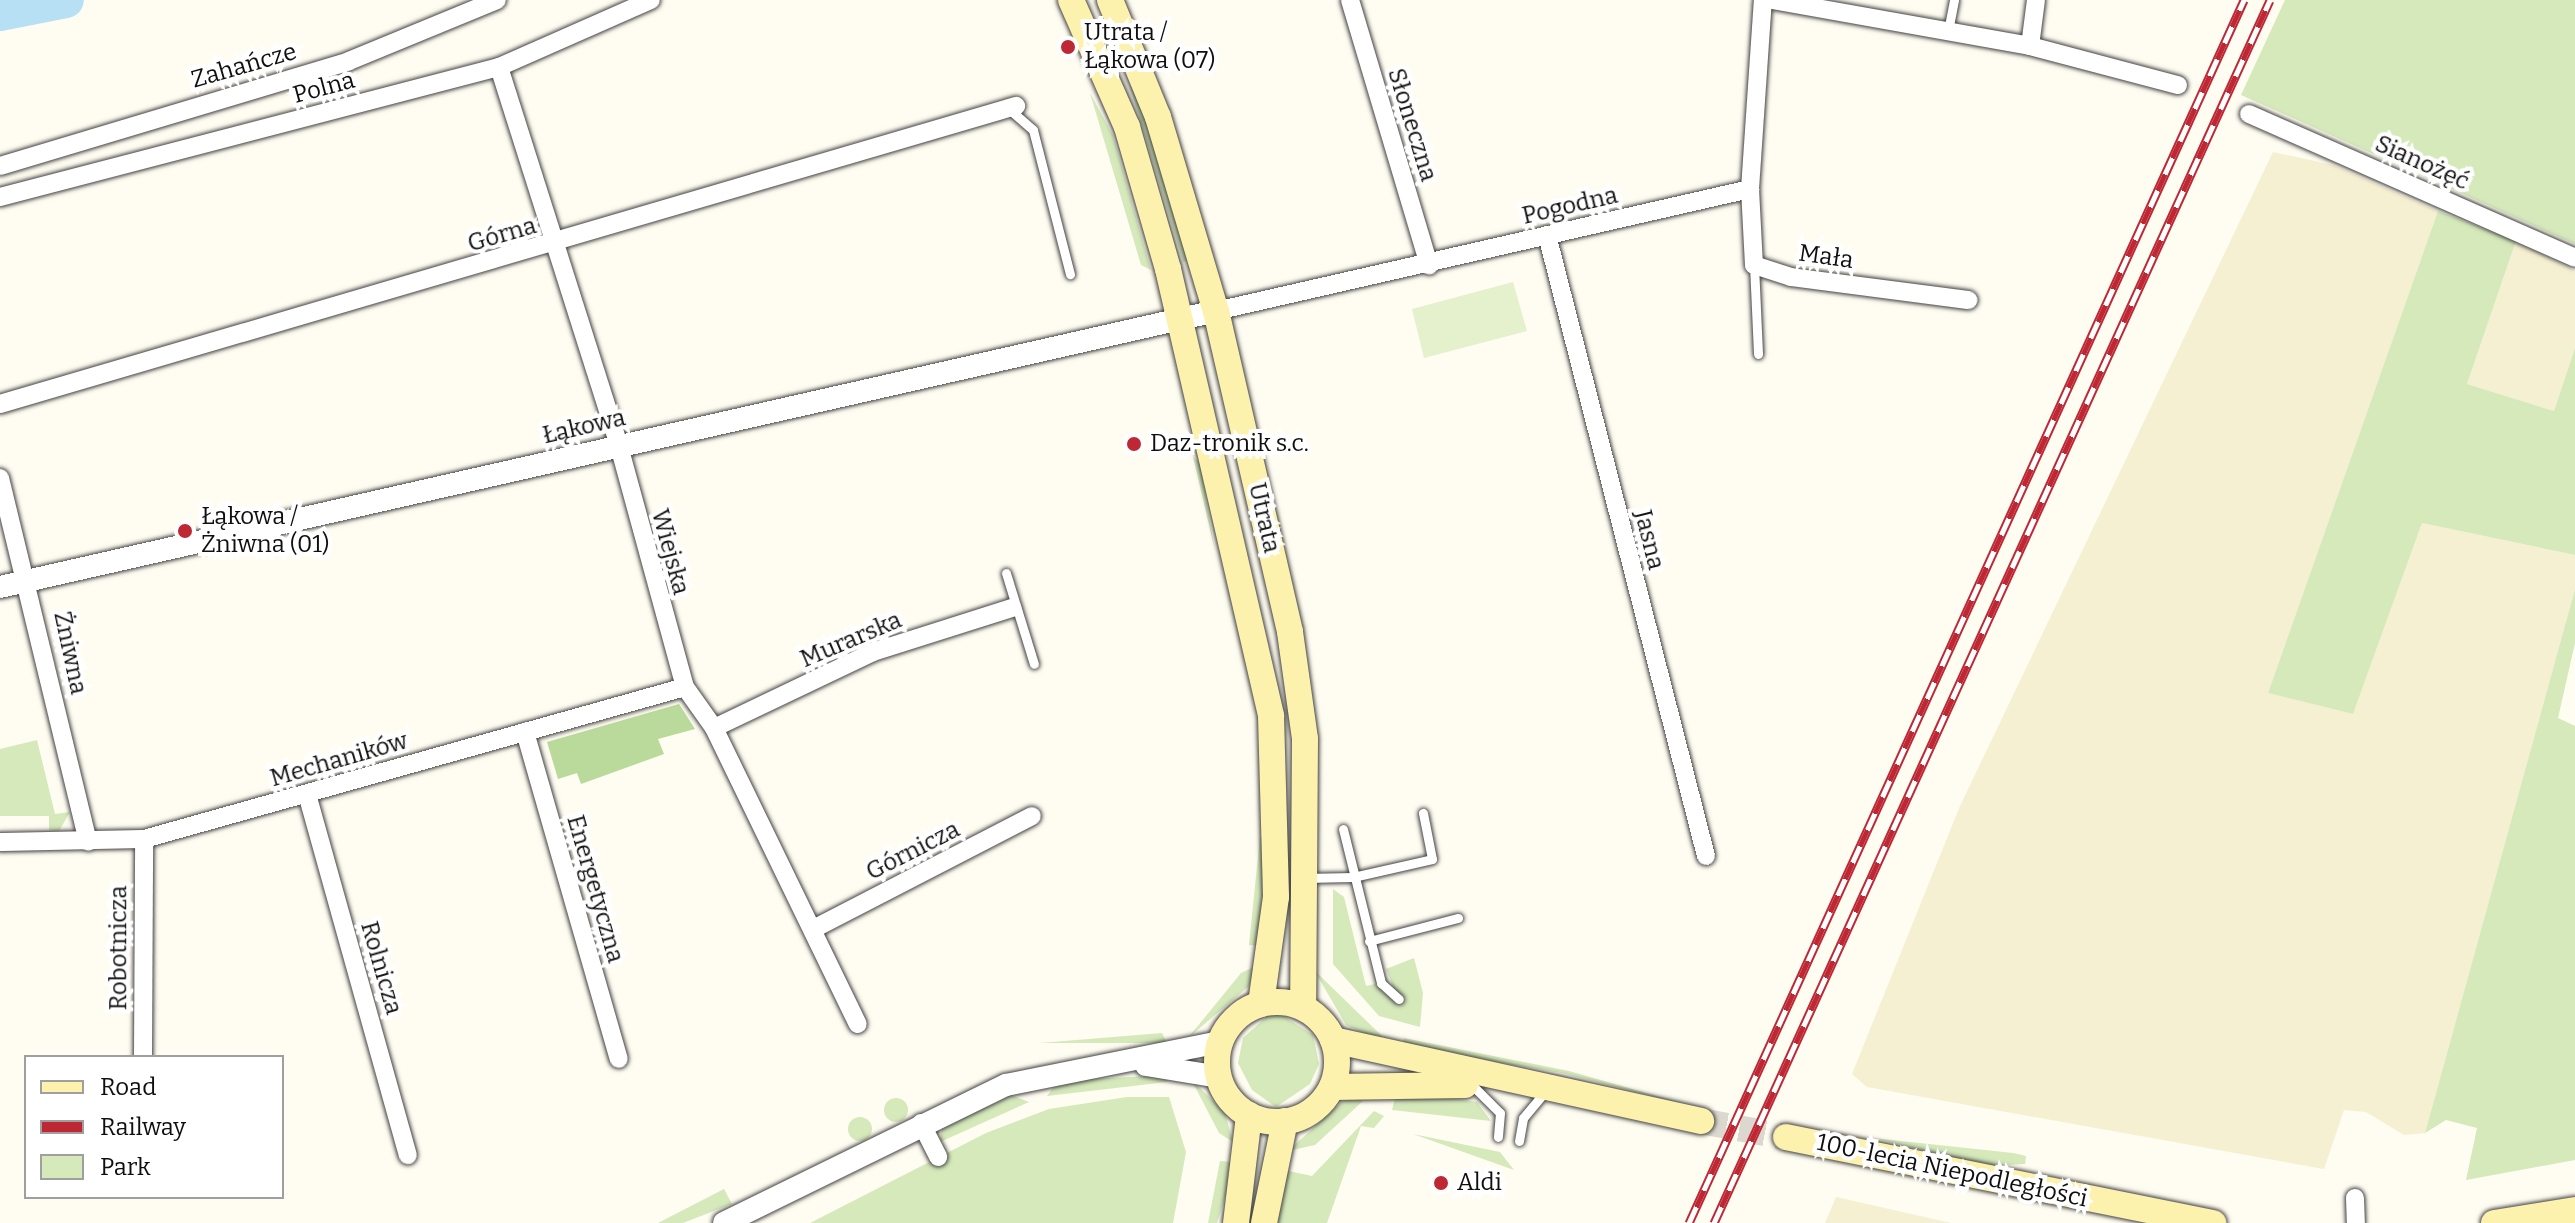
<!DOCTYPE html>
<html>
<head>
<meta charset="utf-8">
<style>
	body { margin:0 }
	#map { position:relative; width:2575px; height:1223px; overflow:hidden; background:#fffcf1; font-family:Bitter,serif }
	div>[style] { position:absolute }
	.farmland>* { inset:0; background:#f5f0d1 }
	.green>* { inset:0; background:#d5e9bb }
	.round { border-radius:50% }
	.forest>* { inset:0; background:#b9da9a }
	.pitch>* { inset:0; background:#e5f0cd }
	.river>* { height:36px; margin:-18px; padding:0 18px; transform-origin:18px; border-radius:18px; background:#b7e0f5 }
	.secondary-tunnel>* { height:26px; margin-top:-13px; transform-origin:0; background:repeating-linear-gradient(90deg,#dbd8cf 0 26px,transparent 0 39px) }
	.roads { filter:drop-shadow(0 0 2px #424242) drop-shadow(0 0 2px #424242) }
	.service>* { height:9px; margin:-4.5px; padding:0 4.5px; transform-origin:4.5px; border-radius:4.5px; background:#fff }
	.minor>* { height:18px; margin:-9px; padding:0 9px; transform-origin:9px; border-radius:9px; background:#fff }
	.tertiary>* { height:22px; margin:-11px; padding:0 11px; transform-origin:11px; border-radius:11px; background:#fff }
	.secondary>* { height:26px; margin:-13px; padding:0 13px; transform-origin:13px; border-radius:13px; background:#fdf1ae }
	.secondary>.ring { margin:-13px; padding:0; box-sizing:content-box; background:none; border:26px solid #fdf1ae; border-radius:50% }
	.rail>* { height:9px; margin-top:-4.5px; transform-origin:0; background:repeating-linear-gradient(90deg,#fff 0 18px,#be2835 0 36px); box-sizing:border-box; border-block:2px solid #be2835 }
	.dots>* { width:22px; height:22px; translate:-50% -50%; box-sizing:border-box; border:4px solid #fff; border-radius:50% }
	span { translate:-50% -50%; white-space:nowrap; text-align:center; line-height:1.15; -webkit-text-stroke:8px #fff; paint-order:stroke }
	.poi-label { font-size:24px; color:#0f0f0f }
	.left { translate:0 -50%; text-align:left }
	.street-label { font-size:24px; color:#0f0f0f }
	.legend { position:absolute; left:24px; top:1055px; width:260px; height:144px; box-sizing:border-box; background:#fff; border:2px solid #9f9f9f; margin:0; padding:10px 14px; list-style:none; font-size:24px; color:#0f0f0f }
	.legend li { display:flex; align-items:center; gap:16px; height:40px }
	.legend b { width:40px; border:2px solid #9f9f9f }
</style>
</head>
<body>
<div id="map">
	<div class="farmland">
		<i style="clip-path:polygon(2273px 152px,2333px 165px,2438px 211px,2268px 693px,2353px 714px,2422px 523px,2575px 555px,2575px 589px,2425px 1133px,2404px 1135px,2366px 1112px,2344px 1110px,2324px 1169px,1867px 1087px,1852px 1074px,1960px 806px)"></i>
		<i style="clip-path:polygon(2516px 241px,2575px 271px,2575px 348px,2554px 411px,2467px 384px)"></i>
		<i style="clip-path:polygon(1836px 1197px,1951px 1223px,1825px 1223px)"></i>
	</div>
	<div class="green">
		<i style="clip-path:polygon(2285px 0,2575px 0,2575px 244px,2241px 95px)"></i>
		<i style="clip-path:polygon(1136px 85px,1188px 261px,1183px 262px,1130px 87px)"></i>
		<i style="clip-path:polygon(1090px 93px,1113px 135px,1151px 270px,1141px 265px)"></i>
		<i style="clip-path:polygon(2438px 211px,2516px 241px,2467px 384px,2554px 411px,2575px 348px,2575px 555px,2422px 523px,2353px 714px,2268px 693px)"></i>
		<i style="clip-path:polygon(1193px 457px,1200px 463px,1215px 551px)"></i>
		<i style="clip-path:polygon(2575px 589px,2575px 643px,2558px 718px,2575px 726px,2575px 1160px,2466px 1180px,2477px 1128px,2446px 1120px,2425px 1133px)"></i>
		<i style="clip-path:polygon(37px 740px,55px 814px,70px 812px,59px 831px,49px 830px,49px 816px,0 816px,0 749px)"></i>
		<i style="clip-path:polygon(1260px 837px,1265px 841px,1259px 946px,1249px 945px)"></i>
		<i style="clip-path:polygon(1333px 889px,1344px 897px,1366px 986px,1375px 984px,1400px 1004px,1386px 969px,1414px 958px,1423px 993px,1420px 1027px,1379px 1016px,1333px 964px)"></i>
		<i style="clip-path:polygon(1258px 965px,1249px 986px,1188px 1038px,1241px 973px)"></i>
		<i style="clip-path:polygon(1314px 970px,1382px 1036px,1383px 1042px,1346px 1025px)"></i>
		<i style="clip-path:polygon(1274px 1010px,1313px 1035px,1319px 1064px,1310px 1084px,1276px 1107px,1252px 1090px,1238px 1063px,1243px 1038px)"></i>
		<i style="clip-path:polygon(1162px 1033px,1167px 1043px,1040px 1043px)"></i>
		<i style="clip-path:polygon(1404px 1038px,1569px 1071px,1703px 1109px,1562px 1073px,1403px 1046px)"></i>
		<i style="clip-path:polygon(1170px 1075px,1167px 1082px,1047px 1096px,1055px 1085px,1089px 1079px)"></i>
		<i style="clip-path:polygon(1191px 1079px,1225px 1113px,1233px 1142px,1219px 1133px)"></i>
		<i style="clip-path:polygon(1376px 1089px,1315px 1145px,1288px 1151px,1343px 1101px)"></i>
		<i style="clip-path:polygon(1397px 1090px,1477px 1102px,1491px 1121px,1392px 1110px)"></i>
		<i style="clip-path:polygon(1011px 1095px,1029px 1102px,940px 1142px,942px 1126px)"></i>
		<i style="clip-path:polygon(1127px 1097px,1169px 1097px,1186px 1152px,1173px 1223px,810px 1223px,986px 1133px,1049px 1109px)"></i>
		<i class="round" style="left:884px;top:1098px;width:24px;height:24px"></i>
		<i style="clip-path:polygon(1374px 1111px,1384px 1116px,1374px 1128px,1361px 1126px,1327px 1223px,1275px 1223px,1284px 1170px,1312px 1176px)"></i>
		<i class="round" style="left:848px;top:1117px;width:24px;height:24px"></i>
		<i style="clip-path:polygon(1413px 1134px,1500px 1152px,1514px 1170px)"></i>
		<i style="clip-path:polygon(1873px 1138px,2013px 1153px,2026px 1156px,2025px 1164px,1990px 1166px)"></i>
		<i style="clip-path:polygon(1220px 1161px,1233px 1162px,1231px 1178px,1217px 1223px,1208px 1223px)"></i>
		<i style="clip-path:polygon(724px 1189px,732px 1204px,683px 1223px,658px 1223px)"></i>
	</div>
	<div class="forest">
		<i style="clip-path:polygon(679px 704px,695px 729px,658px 739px,664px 754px,581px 784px,577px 773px,558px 779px,547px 742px)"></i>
	</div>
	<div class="pitch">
		<i style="clip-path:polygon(1513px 282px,1527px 331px,1424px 358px,1412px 309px)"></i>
	</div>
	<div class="river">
		<i style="left:0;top:13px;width:67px;rotate:-11.1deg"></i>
	</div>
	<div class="secondary-tunnel">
		<i style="left:1701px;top:1121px;width:86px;rotate:10.7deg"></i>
	</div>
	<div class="roads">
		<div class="service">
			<i style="left:1948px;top:31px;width:32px;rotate:-79deg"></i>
			<i style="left:1009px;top:109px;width:32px;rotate:41deg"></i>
			<i style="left:1033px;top:130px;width:149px;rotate:75.6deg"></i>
			<i style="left:1754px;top:265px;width:89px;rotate:87.4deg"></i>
			<i style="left:1006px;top:573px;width:95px;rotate:72.9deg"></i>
			<i style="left:1343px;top:829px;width:159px;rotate:76.1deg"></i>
			<i style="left:1381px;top:983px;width:24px;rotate:42deg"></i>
			<i style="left:1304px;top:878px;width:49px;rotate:-1.2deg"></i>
			<i style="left:1353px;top:877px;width:81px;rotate:-12.8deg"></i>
			<i style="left:1432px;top:859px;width:47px;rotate:-101.1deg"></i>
			<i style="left:1369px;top:941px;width:92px;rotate:-14.5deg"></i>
			<i style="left:1473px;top:1086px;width:38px;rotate:45deg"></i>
			<i style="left:1500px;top:1113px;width:24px;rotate:95deg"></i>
			<i style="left:1519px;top:1141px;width:23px;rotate:-80deg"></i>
			<i style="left:1523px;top:1118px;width:33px;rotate:-50deg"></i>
		</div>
		<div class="minor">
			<i style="left:1350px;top:0;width:277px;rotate:73.4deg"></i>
			<i style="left:1772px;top:0;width:262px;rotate:10.1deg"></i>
			<i style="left:2030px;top:46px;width:153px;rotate:14.8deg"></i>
			<i style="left:2030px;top:46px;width:46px;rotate:-82.6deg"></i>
			<i style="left:499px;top:67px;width:398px;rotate:72.4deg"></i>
			<i style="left:619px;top:446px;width:250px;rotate:74.7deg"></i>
			<i style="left:685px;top:687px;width:50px;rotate:54.7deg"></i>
			<i style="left:714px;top:728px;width:329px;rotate:64.1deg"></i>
			<i style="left:2249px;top:114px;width:356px;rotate:23.8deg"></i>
			<i style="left:0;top:166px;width:364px;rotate:-16.7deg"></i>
			<i style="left:349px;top:61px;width:160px;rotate:-22.4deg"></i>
			<i style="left:1750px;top:189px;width:76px;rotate:87deg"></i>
			<i style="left:1754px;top:265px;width:39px;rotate:18deg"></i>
			<i style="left:1791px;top:277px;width:179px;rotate:7.4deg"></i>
			<i style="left:0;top:197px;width:516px;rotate:-14.6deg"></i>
			<i style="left:499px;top:67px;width:166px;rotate:-23.8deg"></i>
			<i style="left:1547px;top:235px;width:641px;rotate:75.64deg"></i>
			<i style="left:1216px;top:311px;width:548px;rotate:-12.87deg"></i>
			<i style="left:1750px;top:189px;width:189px;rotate:-86.1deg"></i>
			<i style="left:0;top:404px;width:1059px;rotate:-16.35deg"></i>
			<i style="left:0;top:478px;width:374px;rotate:76.4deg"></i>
			<i style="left:714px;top:728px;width:176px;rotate:-25.5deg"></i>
			<i style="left:873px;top:652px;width:146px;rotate:-17.6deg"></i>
			<i style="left:525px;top:732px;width:340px;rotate:74deg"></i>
			<i style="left:307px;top:794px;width:375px;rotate:74.4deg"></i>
			<i style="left:0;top:842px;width:144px;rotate:-1.2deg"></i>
			<i style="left:144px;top:839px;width:562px;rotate:-15.69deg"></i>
			<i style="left:815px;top:928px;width:244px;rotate:-27.3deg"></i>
			<i style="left:143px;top:1057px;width:218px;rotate:-89.7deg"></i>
			<i style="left:921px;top:1123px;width:38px;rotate:63deg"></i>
			<i style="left:2355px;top:1198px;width:25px;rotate:88deg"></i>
		</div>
		<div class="tertiary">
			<i style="left:0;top:587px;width:1247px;rotate:-12.79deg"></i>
			<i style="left:1146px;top:1065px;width:74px;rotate:9.3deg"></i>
			<i style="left:724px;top:1223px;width:314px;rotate:-26.1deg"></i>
			<i style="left:1006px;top:1085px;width:218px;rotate:-11.4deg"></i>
		</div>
		<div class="secondary">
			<i style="left:1071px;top:0;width:139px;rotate:66.2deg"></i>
			<i style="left:1127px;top:127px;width:148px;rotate:73.9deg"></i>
			<i style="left:1168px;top:269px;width:459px;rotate:77deg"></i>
			<i style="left:1271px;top:716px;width:181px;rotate:88.4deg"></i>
			<i style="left:1276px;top:897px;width:108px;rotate:98deg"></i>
			<i style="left:1110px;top:0;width:126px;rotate:67.7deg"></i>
			<i style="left:1158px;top:117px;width:202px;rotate:73.4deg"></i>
			<i style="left:1216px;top:311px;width:329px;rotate:77deg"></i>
			<i style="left:1290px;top:632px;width:108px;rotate:82deg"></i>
			<i style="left:1305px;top:739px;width:268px;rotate:90.4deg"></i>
			<i class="ring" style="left:1217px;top:1002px;width:94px;height:94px"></i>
			<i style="left:1333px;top:1040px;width:377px;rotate:12.4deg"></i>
			<i style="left:1332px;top:1087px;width:133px;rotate:-0.9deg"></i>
			<i style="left:1786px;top:1137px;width:436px;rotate:11.4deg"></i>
			<i style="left:1236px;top:1223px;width:109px;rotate:-83.1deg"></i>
			<i style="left:1264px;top:1223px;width:104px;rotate:-78.4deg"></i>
			<i style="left:2494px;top:1223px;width:82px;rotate:-9.1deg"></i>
		</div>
	</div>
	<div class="rail">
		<i style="left:1689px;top:1223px;width:1343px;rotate:-65.59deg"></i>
		<i style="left:1714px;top:1223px;width:1343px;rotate:-65.55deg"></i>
	</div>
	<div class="dots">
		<i style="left:1068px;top:47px;background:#be2835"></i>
		<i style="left:1134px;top:444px;background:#be2835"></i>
		<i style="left:185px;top:531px;background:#be2835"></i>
		<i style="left:1441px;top:1183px;background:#be2835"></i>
	</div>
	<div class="poi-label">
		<span class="left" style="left:1084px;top:47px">Utrata /<br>Łąkowa (07)</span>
		<span class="left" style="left:1150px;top:444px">Daz-tronik s.c.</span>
		<span class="left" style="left:201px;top:531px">Łąkowa /<br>Żniwna (01)</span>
		<span class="left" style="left:1457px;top:1183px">Aldi</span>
	</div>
	<div class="street-label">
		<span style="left:244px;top:66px;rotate:-16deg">Zahańcze</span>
		<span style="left:324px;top:88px;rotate:-15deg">Polna</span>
		<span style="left:1412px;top:125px;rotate:73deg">Słoneczna</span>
		<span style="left:2422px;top:163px;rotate:24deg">Sianożęć</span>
		<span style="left:1570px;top:206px;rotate:-13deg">Pogodna</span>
		<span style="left:502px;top:235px;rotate:-16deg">Górna</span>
		<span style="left:1826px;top:257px;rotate:8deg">Mała</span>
		<span style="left:584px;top:427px;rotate:-13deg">Łąkowa</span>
		<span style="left:1264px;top:518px;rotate:77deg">Utrata</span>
		<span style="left:1649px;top:540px;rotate:76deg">Jasna</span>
		<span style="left:670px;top:552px;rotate:75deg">Wiejska</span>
		<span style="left:851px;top:640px;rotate:-23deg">Murarska</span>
		<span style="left:70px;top:653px;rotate:78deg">Żniwna</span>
		<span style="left:339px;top:760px;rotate:-16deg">Mechaników</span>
		<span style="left:913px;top:851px;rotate:-27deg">Górnicza</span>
		<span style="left:595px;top:889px;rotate:74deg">Energetyczna</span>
		<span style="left:119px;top:948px;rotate:-90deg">Robotnicza</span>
		<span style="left:381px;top:968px;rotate:74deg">Rolnicza</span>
		<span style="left:1952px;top:1171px;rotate:12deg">100-lecia Niepodległości</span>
	</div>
	<ul class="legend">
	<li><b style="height:10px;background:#fdf1ae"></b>Road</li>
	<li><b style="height:10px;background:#be2835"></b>Railway</li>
	<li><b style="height:22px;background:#d5e9bb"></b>Park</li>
	</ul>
</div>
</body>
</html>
